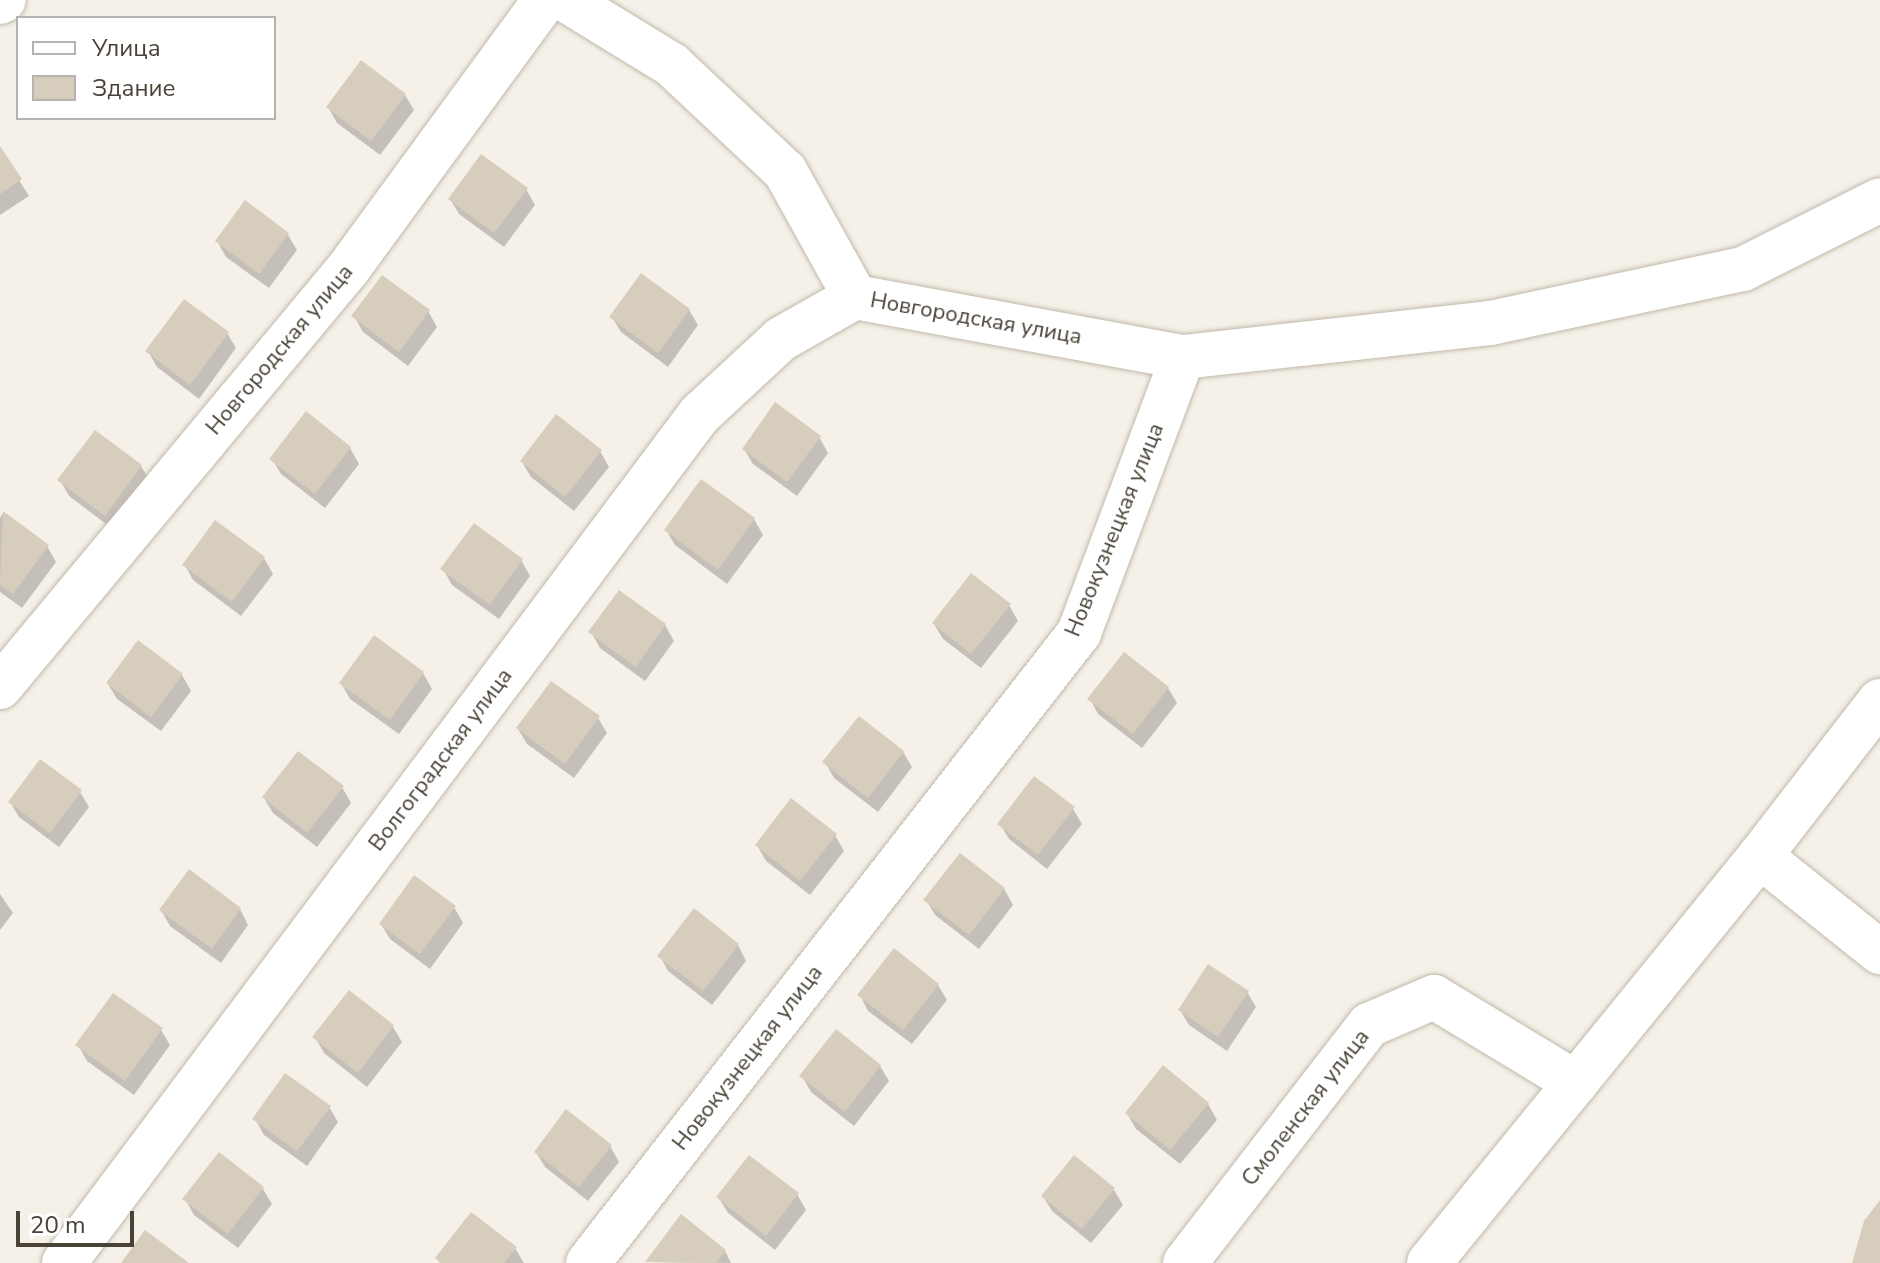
<!DOCTYPE html>
<html>
<head>
<meta charset="utf-8">
<style>
	body { margin:0 }
	#map { position:relative; width:1880px; height:1263px; overflow:hidden; background:#f5f1e8; font-family:"Nunito Sans",sans-serif }
	div>[style] { position:absolute }
	.shadow>* { inset:0; background:#0003 }
	.building>* { inset:0; background:#d7cdbd }
	.roads { filter:drop-shadow(0 0 2px #c1b9aa) drop-shadow(0 0 2px #c1b9aa) }
	.minor>* { height:44px; margin:-22px; padding:0 22px; transform-origin:22px; border-radius:22px; background:#fff }
	span { translate:-50% -50%; white-space:nowrap; text-align:center; line-height:1.15; -webkit-text-stroke:7px #fff; paint-order:stroke }
	.street-label { font-size:22px; color:#494236 }
	.legend { position:absolute; left:16px; top:16px; width:260px; height:104px; box-sizing:border-box; background:#fff; border:2px solid #b6b3af; margin:0; padding:10px 14px; list-style:none; font-size:24px; color:#494236 }
	.legend li { display:flex; align-items:center; gap:16px; height:40px }
	.legend b { width:40px; border:2px solid #b6b3af }
	.scale { position:absolute; left:16px; top:1211px; width:118px; height:36px; box-sizing:border-box; border:4px solid #494236; border-top:0; padding-left:10px; font-size:24px; line-height:28px; white-space:nowrap; color:#494236; -webkit-text-stroke:6px #fff; paint-order:stroke }
</style>
</head>
<body>
<div id="map">
	<div class="shadow">
		<i style="clip-path:polygon(405px 95px,414px 110px,380px 155px,337px 123px,328px 107px)"></i>
		<i style="clip-path:polygon(0 150px,29px 196px,0 215px)"></i>
		<i style="clip-path:polygon(526px 189px,535px 205px,504px 247px,459px 214px,450px 199px)"></i>
		<i style="clip-path:polygon(288px 235px,297px 250px,269px 288px,226px 257px,217px 241px)"></i>
		<i style="clip-path:polygon(689px 310px,698px 325px,668px 367px,621px 332px,612px 317px)"></i>
		<i style="clip-path:polygon(428px 311px,437px 327px,408px 366px,363px 332px,354px 316px)"></i>
		<i style="clip-path:polygon(227px 333px,236px 348px,199px 399px,157px 367px,148px 351px)"></i>
		<i style="clip-path:polygon(819px 437px,828px 453px,797px 496px,753px 464px,744px 449px)"></i>
		<i style="clip-path:polygon(350px 448px,359px 464px,325px 508px,281px 474px,272px 459px)"></i>
		<i style="clip-path:polygon(600px 451px,609px 467px,574px 511px,531px 477px,522px 462px)"></i>
		<i style="clip-path:polygon(141px 466px,150px 481px,114px 530px,69px 496px,60px 480px)"></i>
		<i style="clip-path:polygon(3px 513px,47px 546px,56px 562px,22px 608px,0 592px,0 518px)"></i>
		<i style="clip-path:polygon(754px 519px,763px 535px,727px 584px,675px 545px,666px 530px)"></i>
		<i style="clip-path:polygon(264px 558px,273px 574px,241px 616px,193px 580px,185px 565px)"></i>
		<i style="clip-path:polygon(521px 560px,530px 576px,499px 619px,452px 585px,443px 569px)"></i>
		<i style="clip-path:polygon(1009px 605px,1018px 621px,981px 668px,943px 639px,934px 624px)"></i>
		<i style="clip-path:polygon(665px 625px,674px 641px,645px 681px,600px 648px,591px 632px)"></i>
		<i style="clip-path:polygon(423px 673px,432px 689px,399px 734px,350px 699px,341px 683px)"></i>
		<i style="clip-path:polygon(182px 675px,191px 691px,161px 731px,117px 699px,108px 684px)"></i>
		<i style="clip-path:polygon(1168px 688px,1177px 703px,1142px 748px,1098px 714px,1090px 699px)"></i>
		<i style="clip-path:polygon(598px 718px,607px 733px,574px 778px,527px 744px,518px 729px)"></i>
		<i style="clip-path:polygon(903px 752px,912px 767px,878px 812px,834px 778px,825px 762px)"></i>
		<i style="clip-path:polygon(342px 787px,351px 803px,317px 847px,273px 813px,264px 798px)"></i>
		<i style="clip-path:polygon(80px 792px,89px 807px,59px 847px,19px 817px,10px 802px)"></i>
		<i style="clip-path:polygon(1073px 809px,1082px 824px,1047px 869px,1009px 839px,1000px 824px)"></i>
		<i style="clip-path:polygon(835px 835px,844px 851px,810px 895px,766px 861px,757px 845px)"></i>
		<i style="clip-path:polygon(1004px 889px,1013px 905px,979px 949px,935px 915px,926px 900px)"></i>
		<i style="clip-path:polygon(0 894px,13px 913px,0 930px)"></i>
		<i style="clip-path:polygon(454px 907px,463px 923px,430px 969px,390px 939px,381px 924px)"></i>
		<i style="clip-path:polygon(240px 909px,248px 925px,221px 963px,170px 926px,161px 910px)"></i>
		<i style="clip-path:polygon(738px 945px,746px 961px,712px 1005px,668px 971px,660px 956px)"></i>
		<i style="clip-path:polygon(938px 985px,947px 1000px,912px 1044px,868px 1011px,860px 995px)"></i>
		<i style="clip-path:polygon(1247px 992px,1256px 1007px,1227px 1051px,1189px 1025px,1180px 1010px)"></i>
		<i style="clip-path:polygon(349px 993px,393px 1027px,402px 1042px,367px 1087px,324px 1053px,315px 1037px)"></i>
		<i style="clip-path:polygon(161px 1030px,170px 1045px,134px 1095px,87px 1061px,78px 1045px)"></i>
		<i style="clip-path:polygon(880px 1066px,889px 1081px,854px 1126px,811px 1092px,802px 1076px)"></i>
		<i style="clip-path:polygon(1208px 1104px,1217px 1120px,1180px 1164px,1136px 1129px,1127px 1113px)"></i>
		<i style="clip-path:polygon(329px 1107px,338px 1122px,307px 1166px,264px 1135px,255px 1119px)"></i>
		<i style="clip-path:polygon(610px 1146px,619px 1162px,588px 1201px,545px 1167px,536px 1152px)"></i>
		<i style="clip-path:polygon(219px 1155px,263px 1189px,272px 1204px,238px 1248px,194px 1215px,185px 1199px)"></i>
		<i style="clip-path:polygon(1074px 1158px,1114px 1190px,1123px 1205px,1091px 1243px,1052px 1211px,1043px 1196px)"></i>
		<i style="clip-path:polygon(797px 1194px,806px 1210px,775px 1250px,728px 1213px,719px 1198px)"></i>
		<i style="clip-path:polygon(515px 1248px,524px 1263px,440px 1263px,437px 1258px)"></i>
		<i style="clip-path:polygon(725px 1251px,731px 1263px,647px 1262px)"></i>
	</div>
	<div class="building">
		<i style="clip-path:polygon(361px 60px,406px 94px,371px 141px,326px 107px)"></i>
		<i style="clip-path:polygon(0 146px,22px 179px,0 194px)"></i>
		<i style="clip-path:polygon(481px 154px,528px 188px,494px 233px,448px 199px)"></i>
		<i style="clip-path:polygon(245px 200px,289px 233px,259px 274px,215px 241px)"></i>
		<i style="clip-path:polygon(641px 273px,690px 309px,658px 353px,609px 317px)"></i>
		<i style="clip-path:polygon(382px 275px,430px 310px,399px 352px,351px 316px)"></i>
		<i style="clip-path:polygon(184px 299px,229px 332px,190px 385px,145px 351px)"></i>
		<i style="clip-path:polygon(775px 402px,821px 436px,787px 482px,742px 449px)"></i>
		<i style="clip-path:polygon(306px 411px,351px 447px,315px 494px,269px 459px)"></i>
		<i style="clip-path:polygon(556px 414px,602px 450px,565px 497px,520px 461px)"></i>
		<i style="clip-path:polygon(95px 430px,142px 465px,105px 516px,57px 480px)"></i>
		<i style="clip-path:polygon(701px 479px,755px 518px,718px 570px,664px 530px)"></i>
		<i style="clip-path:polygon(3px 511px,49px 545px,13px 594px,0 585px)"></i>
		<i style="clip-path:polygon(215px 520px,265px 557px,232px 602px,182px 565px)"></i>
		<i style="clip-path:polygon(474px 523px,523px 559px,490px 605px,440px 569px)"></i>
		<i style="clip-path:polygon(971px 573px,1011px 604px,971px 654px,932px 623px)"></i>
		<i style="clip-path:polygon(619px 590px,666px 624px,636px 667px,588px 632px)"></i>
		<i style="clip-path:polygon(374px 635px,424px 672px,390px 720px,339px 683px)"></i>
		<i style="clip-path:polygon(138px 640px,183px 674px,151px 717px,106px 683px)"></i>
		<i style="clip-path:polygon(1124px 652px,1169px 687px,1133px 734px,1087px 699px)"></i>
		<i style="clip-path:polygon(551px 681px,600px 716px,565px 764px,516px 728px)"></i>
		<i style="clip-path:polygon(859px 716px,904px 751px,868px 798px,822px 762px)"></i>
		<i style="clip-path:polygon(298px 751px,344px 786px,307px 833px,262px 797px)"></i>
		<i style="clip-path:polygon(40px 759px,82px 790px,50px 833px,8px 802px)"></i>
		<i style="clip-path:polygon(1034px 776px,1075px 807px,1038px 855px,997px 824px)"></i>
		<i style="clip-path:polygon(791px 798px,837px 834px,800px 881px,755px 845px)"></i>
		<i style="clip-path:polygon(960px 853px,1005px 888px,969px 935px,923px 900px)"></i>
		<i style="clip-path:polygon(189px 869px,241px 908px,212px 949px,159px 910px)"></i>
		<i style="clip-path:polygon(414px 875px,456px 906px,420px 954px,379px 924px)"></i>
		<i style="clip-path:polygon(694px 908px,739px 944px,703px 991px,657px 956px)"></i>
		<i style="clip-path:polygon(894px 948px,939px 984px,903px 1030px,857px 995px)"></i>
		<i style="clip-path:polygon(1208px 964px,1249px 991px,1218px 1037px,1178px 1010px)"></i>
		<i style="clip-path:polygon(349px 990px,394px 1025px,358px 1073px,312px 1037px)"></i>
		<i style="clip-path:polygon(113px 993px,163px 1028px,125px 1081px,75px 1045px)"></i>
		<i style="clip-path:polygon(836px 1029px,881px 1065px,845px 1112px,799px 1076px)"></i>
		<i style="clip-path:polygon(1163px 1065px,1209px 1103px,1170px 1150px,1125px 1113px)"></i>
		<i style="clip-path:polygon(285px 1073px,331px 1106px,297px 1151px,252px 1119px)"></i>
		<i style="clip-path:polygon(566px 1109px,612px 1145px,579px 1187px,534px 1152px)"></i>
		<i style="clip-path:polygon(219px 1152px,264px 1187px,228px 1234px,182px 1199px)"></i>
		<i style="clip-path:polygon(749px 1155px,799px 1193px,766px 1236px,716px 1197px)"></i>
		<i style="clip-path:polygon(1074px 1155px,1115px 1188px,1082px 1229px,1041px 1196px)"></i>
		<i style="clip-path:polygon(1880px 1200px,1880px 1263px,1852px 1263px,1864px 1221px)"></i>
		<i style="clip-path:polygon(471px 1212px,517px 1247px,504px 1263px,441px 1263px,435px 1258px)"></i>
		<i style="clip-path:polygon(681px 1214px,726px 1250px,716px 1263px,645px 1262px)"></i>
		<i style="clip-path:polygon(145px 1230px,189px 1263px,121px 1263px)"></i>
	</div>
	<div class="roads">
		<div class="minor">
			<i style="left:566px;top:0;width:124px;rotate:31.5deg"></i>
			<i style="left:672px;top:65px;width:155px;rotate:43.2deg"></i>
			<i style="left:785px;top:171px;width:144px;rotate:60.9deg"></i>
			<i style="left:855px;top:297px;width:333px;rotate:10.4deg"></i>
			<i style="left:1183px;top:357px;width:310px;rotate:-6.3deg"></i>
			<i style="left:1491px;top:323px;width:258px;rotate:-12.1deg"></i>
			<i style="left:1743px;top:269px;width:153px;rotate:-26.7deg"></i>
			<i style="left:0;top:2px;width:4px;rotate:-27deg"></i>
			<i style="left:0;top:687px;width:544px;rotate:-50.22deg"></i>
			<i style="left:348px;top:269px;width:333px;rotate:-53.8deg"></i>
			<i style="left:1760px;top:856px;width:154px;rotate:38.7deg"></i>
			<i style="left:64px;top:1263px;width:1059px;rotate:-53.17deg"></i>
			<i style="left:699px;top:415px;width:112px;rotate:-42.8deg"></i>
			<i style="left:781px;top:339px;width:85px;rotate:-29.6deg"></i>
			<i style="left:588px;top:1263px;width:799px;rotate:-52.07deg"></i>
			<i style="left:1079px;top:633px;width:295px;rotate:-69.4deg"></i>
			<i style="left:1185px;top:1263px;width:301px;rotate:-52.3deg"></i>
			<i style="left:1369px;top:1025px;width:71px;rotate:-23.3deg"></i>
			<i style="left:1434px;top:997px;width:166px;rotate:31.2deg"></i>
			<i style="left:1429px;top:1263px;width:525px;rotate:-50.88deg"></i>
			<i style="left:1760px;top:856px;width:196px;rotate:-52.3deg"></i>
		</div>
	</div>
	<div class="street-label">
		<span style="left:976px;top:319px;rotate:10deg">Новгородская улица</span>
		<span style="left:280px;top:350px;rotate:-50deg">Новгородская улица</span>
		<span style="left:1115px;top:530px;rotate:-68deg">Новокузнецкая улица</span>
		<span style="left:441px;top:760px;rotate:-53deg">Волгоградская улица</span>
		<span style="left:748px;top:1058px;rotate:-52deg">Новокузнецкая улица</span>
		<span style="left:1306px;top:1108px;rotate:-52deg">Смоленская улица</span>
	</div>
	<ul class="legend">
	<li><b style="height:10px;background:#fff"></b>Улица</li>
	<li><b style="height:22px;background:#d7cdbd"></b>Здание</li>
	</ul>
	<div class="scale">20 m</div>
</div>
</body>
</html>
